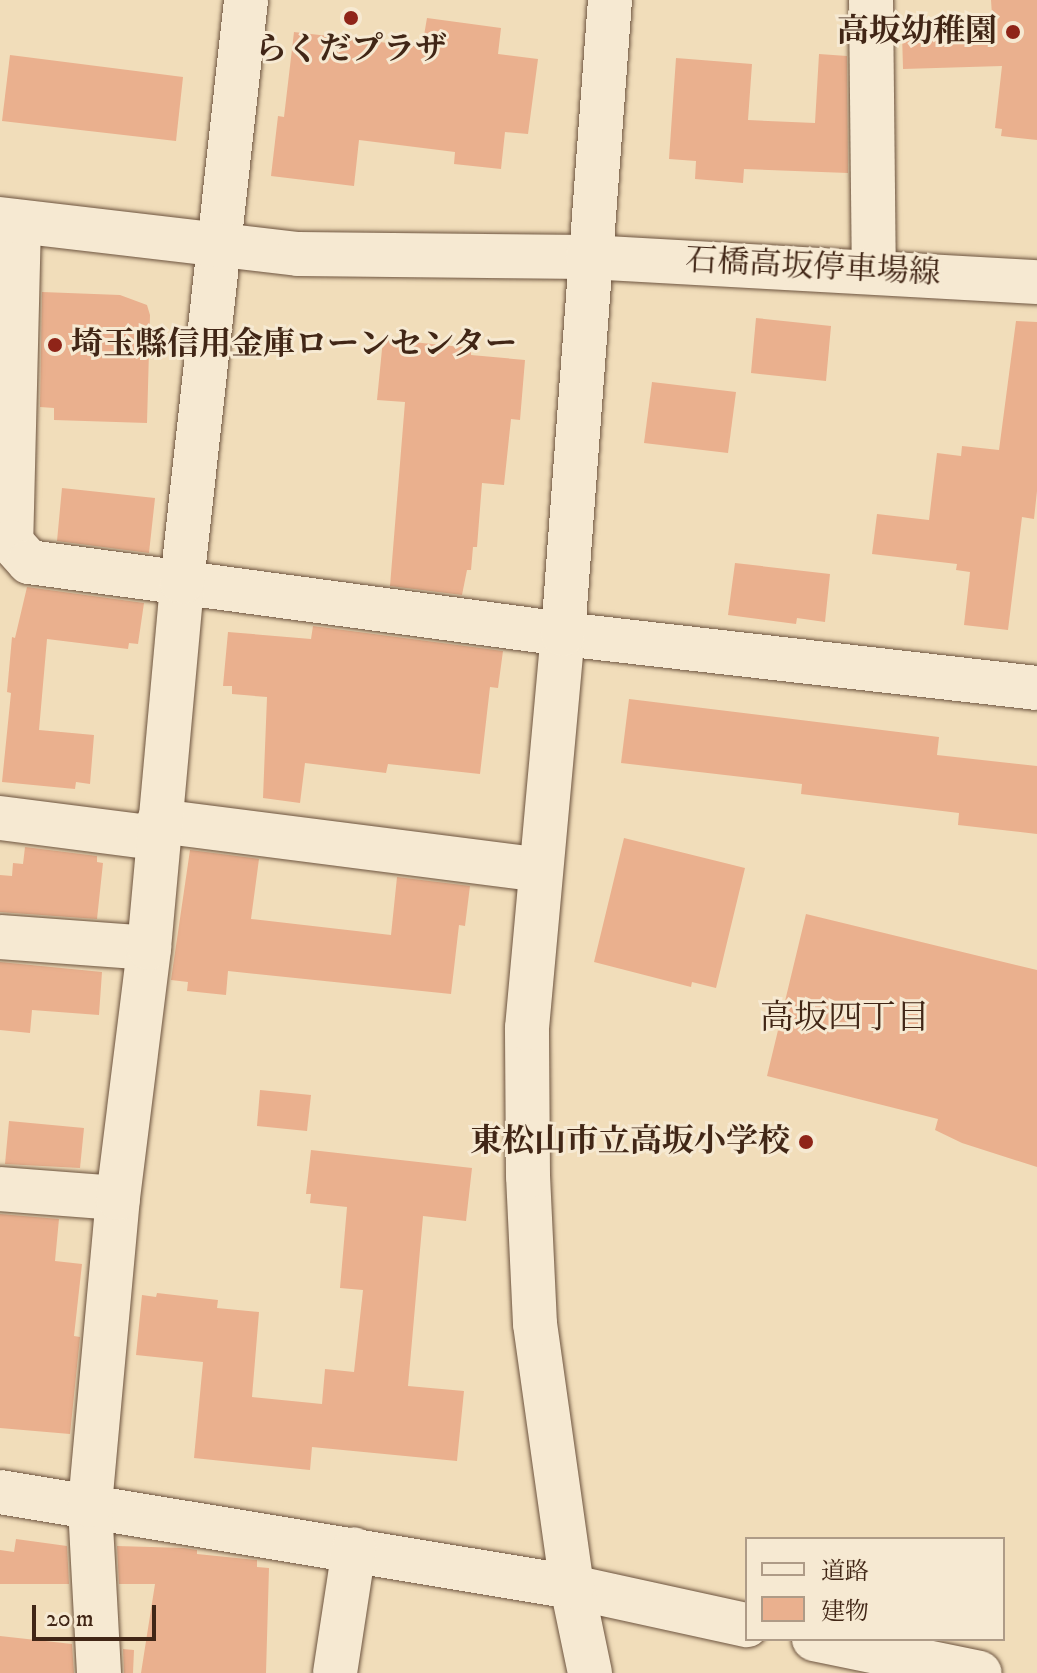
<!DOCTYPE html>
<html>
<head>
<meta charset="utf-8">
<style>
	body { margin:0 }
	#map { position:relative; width:1037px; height:1673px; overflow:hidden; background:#f1ddba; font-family:"IM FELL DW Pica","Noto Serif JP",serif }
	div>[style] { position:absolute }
	.building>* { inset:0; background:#eab08e }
	.roads { filter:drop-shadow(0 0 2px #6d543f) drop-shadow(0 0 2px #6d543f) }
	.street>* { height:44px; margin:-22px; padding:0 22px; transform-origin:22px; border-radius:22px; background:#f6e9d2 }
	.secondary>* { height:44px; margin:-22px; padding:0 22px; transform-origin:22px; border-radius:22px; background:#f6e9d2 }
	.dots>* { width:22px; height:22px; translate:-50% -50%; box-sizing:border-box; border:4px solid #f6e9d2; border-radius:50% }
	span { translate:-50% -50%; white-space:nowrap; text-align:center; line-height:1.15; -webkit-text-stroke:6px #f6e9d2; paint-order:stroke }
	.poi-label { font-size:32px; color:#412616; font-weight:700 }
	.right { translate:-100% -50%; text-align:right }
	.left { translate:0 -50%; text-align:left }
	.street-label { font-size:32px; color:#412616 }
	.neighbourhood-label { font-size:34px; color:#412616 }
	.legend { position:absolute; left:745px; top:1537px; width:260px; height:104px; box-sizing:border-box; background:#f6e9d2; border:2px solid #ae9b87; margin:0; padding:10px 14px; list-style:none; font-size:24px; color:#412616 }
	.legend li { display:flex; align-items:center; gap:16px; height:40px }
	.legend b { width:40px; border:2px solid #ae9b87 }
	.scale { position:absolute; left:32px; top:1605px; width:124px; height:36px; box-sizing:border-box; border:4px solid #412616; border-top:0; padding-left:10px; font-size:24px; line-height:28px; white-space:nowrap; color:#412616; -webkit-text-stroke:6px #f6e9d2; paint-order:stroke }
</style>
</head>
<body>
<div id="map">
	<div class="building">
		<i style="clip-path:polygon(991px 0,1037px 0,1037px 140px,1001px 136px,1002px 129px,995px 128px,1002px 66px,903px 69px,902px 34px,993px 31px)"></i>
		<i style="clip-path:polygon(427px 18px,501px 28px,498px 54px,538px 59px,528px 134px,505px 132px,501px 169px,454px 164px,455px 152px,359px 140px,354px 186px,271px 176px,278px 116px,284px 117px,294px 32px,422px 47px)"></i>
		<i style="clip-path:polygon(819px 54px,847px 56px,848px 173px,744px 169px,743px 183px,695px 179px,696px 161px,669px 159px,676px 58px,752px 64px,748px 120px,815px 123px)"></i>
		<i style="clip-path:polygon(10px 55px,183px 77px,176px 141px,2px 121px)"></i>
		<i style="clip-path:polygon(42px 292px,120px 295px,147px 305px,150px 315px,147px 423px,54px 420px,54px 408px,40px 407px)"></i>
		<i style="clip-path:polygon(756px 318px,831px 326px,826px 381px,751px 373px)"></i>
		<i style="clip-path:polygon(1016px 321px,1037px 322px,1037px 491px,1034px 519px,1022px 517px,1008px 630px,964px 625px,970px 572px,956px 570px,957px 564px,872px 554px,877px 514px,929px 520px,937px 453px,961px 456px,962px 446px,999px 450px)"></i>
		<i style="clip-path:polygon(383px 339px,471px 348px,471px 355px,525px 360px,520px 420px,511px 419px,504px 485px,482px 483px,477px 547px,473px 547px,471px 570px,467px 570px,462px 595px,390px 586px,405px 402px,377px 400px)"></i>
		<i style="clip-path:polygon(652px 382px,736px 392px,728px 453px,644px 443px)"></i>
		<i style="clip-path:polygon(62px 488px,155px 498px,149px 553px,57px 541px)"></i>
		<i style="clip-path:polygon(735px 563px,830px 574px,825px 622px,797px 618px,796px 624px,728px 615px)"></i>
		<i style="clip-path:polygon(27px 587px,144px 603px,138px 644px,129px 643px,128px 649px,47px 639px,39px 730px,94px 735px,90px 784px,76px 782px,75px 789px,2px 782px,11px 693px,7px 692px,12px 637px,15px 638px)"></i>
		<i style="clip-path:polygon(313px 626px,503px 651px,498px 688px,490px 687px,480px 774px,388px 764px,386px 773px,305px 763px,300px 803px,263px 798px,267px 697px,232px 694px,232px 686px,223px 686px,228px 632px,311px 639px)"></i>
		<i style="clip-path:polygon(629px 699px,939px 737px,937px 755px,1037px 766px,1037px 834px,958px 825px,959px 813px,801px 794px,802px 784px,621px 763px)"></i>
		<i style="clip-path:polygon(624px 838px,745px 868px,716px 988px,692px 982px,691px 987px,594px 962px)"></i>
		<i style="clip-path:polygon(25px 847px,97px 856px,97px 862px,103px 863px,97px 919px,0 912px,0 875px,12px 876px,13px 863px,23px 864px)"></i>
		<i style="clip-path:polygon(190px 850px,259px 859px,251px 919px,391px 935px,397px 877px,470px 886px,465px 926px,459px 925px,451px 994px,228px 971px,226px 995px,187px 991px,188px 982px,171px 980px)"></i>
		<i style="clip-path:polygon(806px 914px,1037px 970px,1037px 1167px,962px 1143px,935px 1130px,938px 1119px,767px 1076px)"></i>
		<i style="clip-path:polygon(0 962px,102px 972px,99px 1015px,32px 1010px,30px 1033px,0 1030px)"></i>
		<i style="clip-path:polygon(260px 1090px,311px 1095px,307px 1131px,257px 1126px)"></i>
		<i style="clip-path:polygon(9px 1121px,84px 1128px,80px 1168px,5px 1164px)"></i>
		<i style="clip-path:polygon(311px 1150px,472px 1168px,466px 1221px,423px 1216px,408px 1386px,464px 1391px,457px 1461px,312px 1447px,310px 1470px,194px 1458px,203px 1362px,136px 1355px,142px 1295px,156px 1297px,157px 1293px,218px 1300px,217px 1308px,259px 1312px,252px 1397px,322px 1404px,325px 1369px,354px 1372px,363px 1290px,340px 1288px,347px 1207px,310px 1203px,311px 1194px,306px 1194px)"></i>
		<i style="clip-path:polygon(0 1214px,59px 1219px,55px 1261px,82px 1264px,74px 1336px,80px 1337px,70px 1434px,0 1428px)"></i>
		<i style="clip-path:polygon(16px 1539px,67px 1546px,69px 1584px,0 1584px,0 1550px,14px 1552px)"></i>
		<i style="clip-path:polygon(117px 1546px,184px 1548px,197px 1550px,197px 1554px,257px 1560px,257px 1567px,269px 1568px,266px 1673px,141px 1673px,155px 1584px,119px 1584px)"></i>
		<i style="clip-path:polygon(0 1636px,72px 1644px,74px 1673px,0 1673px)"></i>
		<i style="clip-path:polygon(123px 1649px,134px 1650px,133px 1673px,124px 1673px)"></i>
	</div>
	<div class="roads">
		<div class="street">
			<i style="left:871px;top:0;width:271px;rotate:89.4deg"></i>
			<i style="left:19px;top:222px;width:320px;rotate:91.4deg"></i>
			<i style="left:11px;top:542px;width:27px;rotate:48deg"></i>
			<i style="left:29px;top:562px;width:539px;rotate:7.68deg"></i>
			<i style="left:563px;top:634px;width:477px;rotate:6.5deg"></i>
			<i style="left:0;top:818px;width:158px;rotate:7.3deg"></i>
			<i style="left:159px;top:821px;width:385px;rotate:7.3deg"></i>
			<i style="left:0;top:937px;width:149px;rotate:4.2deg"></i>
			<i style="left:0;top:1189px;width:118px;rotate:4.4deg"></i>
			<i style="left:0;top:1492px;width:580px;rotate:9.43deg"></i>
			<i style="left:572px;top:1587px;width:179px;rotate:12.3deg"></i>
			<i style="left:814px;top:1639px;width:169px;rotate:11.6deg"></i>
			<i style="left:99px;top:1673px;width:168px;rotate:-93.1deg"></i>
			<i style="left:90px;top:1505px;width:308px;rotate:-84.8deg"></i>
			<i style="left:118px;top:1198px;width:252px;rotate:-82.9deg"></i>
			<i style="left:149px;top:948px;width:367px;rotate:-84.8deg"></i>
			<i style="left:182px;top:582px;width:586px;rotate:-83.72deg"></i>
			<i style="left:335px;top:1673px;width:125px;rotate:-81.3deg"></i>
		</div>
		<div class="secondary">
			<i style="left:0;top:219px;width:300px;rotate:6.7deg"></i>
			<i style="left:298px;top:254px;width:290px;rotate:0.6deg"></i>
			<i style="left:588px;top:257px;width:450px;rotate:3.2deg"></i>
			<i style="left:590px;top:1673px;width:88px;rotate:-101.8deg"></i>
			<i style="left:572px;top:1587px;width:266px;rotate:-98deg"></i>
			<i style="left:535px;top:1324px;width:148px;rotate:-92.7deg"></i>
			<i style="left:528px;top:1176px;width:148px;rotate:-90.4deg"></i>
			<i style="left:527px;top:1028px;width:396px;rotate:-84.8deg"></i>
			<i style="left:563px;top:634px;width:636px;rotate:-85.76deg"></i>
		</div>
	</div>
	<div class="dots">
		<i style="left:351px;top:18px;background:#8f2418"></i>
		<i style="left:1013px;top:32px;background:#8f2418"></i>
		<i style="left:55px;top:345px;background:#8f2418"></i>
		<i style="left:806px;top:1142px;background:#8f2418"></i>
	</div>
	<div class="poi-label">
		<span class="right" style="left:997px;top:32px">高坂幼稚園</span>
		<span style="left:351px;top:50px">らくだプラザ</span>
		<span class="left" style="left:71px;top:345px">埼玉縣信用金庫ローンセンター</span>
		<span class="right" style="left:790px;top:1142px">東松山市立高坂小学校</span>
	</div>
	<div class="street-label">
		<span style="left:813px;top:268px;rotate:3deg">石橋高坂停車場線</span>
	</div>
	<div class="neighbourhood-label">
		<span style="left:845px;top:1019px">高坂四丁目</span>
	</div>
	<ul class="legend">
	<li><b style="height:10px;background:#f6e9d2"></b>道路</li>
	<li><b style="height:22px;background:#eab08e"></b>建物</li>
	</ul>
	<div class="scale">20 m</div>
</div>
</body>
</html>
